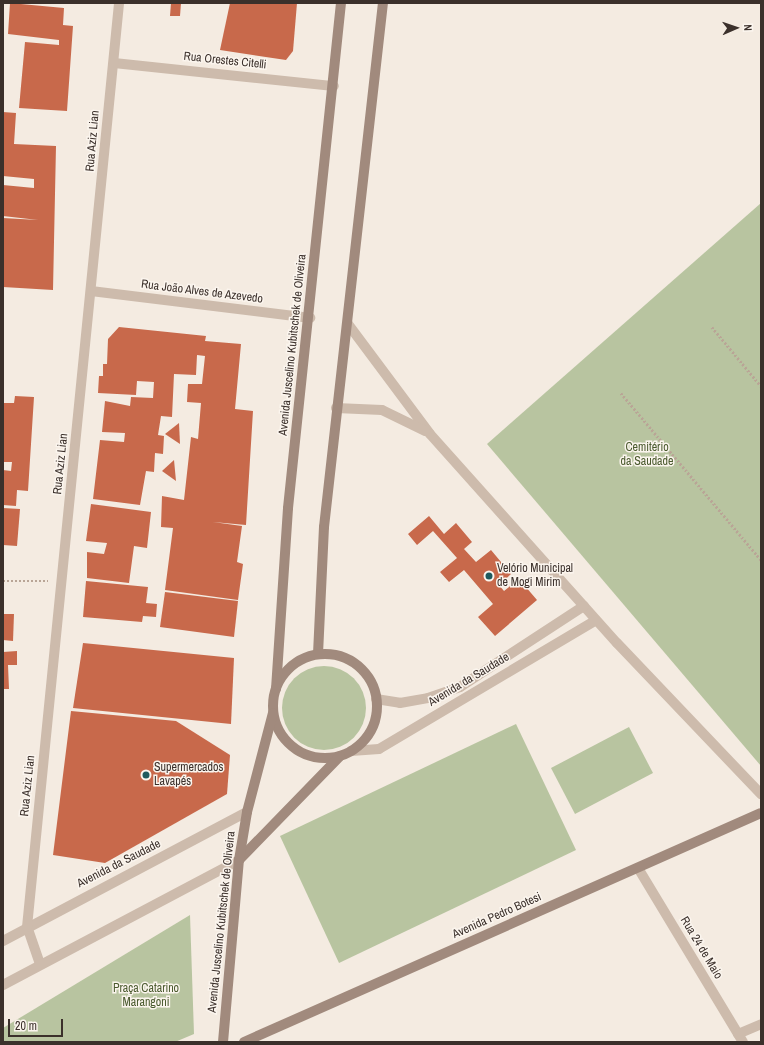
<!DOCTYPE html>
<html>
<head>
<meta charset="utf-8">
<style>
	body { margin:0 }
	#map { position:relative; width:764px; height:1045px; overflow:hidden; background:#f4ebe1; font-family:"Archivo Narrow",sans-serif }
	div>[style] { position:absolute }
	.green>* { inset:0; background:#b8c4a0 }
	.round { border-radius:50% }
	.building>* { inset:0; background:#c8694b }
	.path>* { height:2.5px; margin-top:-1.25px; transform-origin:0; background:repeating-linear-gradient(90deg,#b9a596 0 2px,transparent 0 4px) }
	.street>* { height:10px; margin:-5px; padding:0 5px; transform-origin:5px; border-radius:5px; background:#cdbbac }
	.secondary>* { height:10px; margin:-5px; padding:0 5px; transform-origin:5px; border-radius:5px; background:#a18a7d }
	.secondary>.ring { margin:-5px; padding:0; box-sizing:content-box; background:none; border:10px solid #a18a7d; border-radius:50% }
	.dots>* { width:11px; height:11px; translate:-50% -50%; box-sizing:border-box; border:2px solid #fbf5ee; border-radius:50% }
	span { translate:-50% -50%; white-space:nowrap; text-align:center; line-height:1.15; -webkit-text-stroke:3px #fbf5ee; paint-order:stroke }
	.street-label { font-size:12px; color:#3b302b }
	.park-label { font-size:12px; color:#4a5a2e }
	.poi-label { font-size:12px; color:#3b302b }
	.left { translate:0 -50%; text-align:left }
	.frame { position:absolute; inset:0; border:4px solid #3b302b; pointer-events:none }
	.north { position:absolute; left:716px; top:8px; width:40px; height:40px; -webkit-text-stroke:3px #fbf5ee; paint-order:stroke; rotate:88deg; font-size:11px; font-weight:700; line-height:16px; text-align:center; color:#3b302b }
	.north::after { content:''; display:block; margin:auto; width:14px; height:18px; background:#3b302b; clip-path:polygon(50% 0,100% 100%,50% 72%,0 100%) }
	.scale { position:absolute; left:8px; top:1019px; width:55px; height:18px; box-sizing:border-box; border:2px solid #3b302b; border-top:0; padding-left:5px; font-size:12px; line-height:14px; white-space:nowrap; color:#3b302b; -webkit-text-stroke:3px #fbf5ee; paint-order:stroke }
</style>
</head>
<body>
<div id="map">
	<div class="green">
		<i style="clip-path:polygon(761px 203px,761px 766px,487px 444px)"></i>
		<i class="round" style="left:282px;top:666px;width:84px;height:84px"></i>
		<i style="clip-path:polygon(516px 724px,576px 850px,339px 963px,280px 836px)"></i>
		<i style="clip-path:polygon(629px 727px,653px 773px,575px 814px,551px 768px)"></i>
		<i style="clip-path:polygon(190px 915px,194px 1034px,175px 1042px,3px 1042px,3px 1028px)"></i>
	</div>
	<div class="building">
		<i style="clip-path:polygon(10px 3px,64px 8px,63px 25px,73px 26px,67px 111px,19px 108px,25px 42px,59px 45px,59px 40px,8px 34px)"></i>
		<i style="clip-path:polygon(171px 3px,181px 3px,180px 16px,170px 16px)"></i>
		<i style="clip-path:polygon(230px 3px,297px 3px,293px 51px,286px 60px,220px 50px)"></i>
		<i style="clip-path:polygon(3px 112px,16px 113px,14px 144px,56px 146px,53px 290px,3px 287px,3px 218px,38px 220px,3px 216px,3px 185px,34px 188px,34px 179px,3px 176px)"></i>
		<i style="clip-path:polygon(119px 327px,206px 336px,205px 341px,241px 344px,235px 409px,253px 411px,246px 525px,213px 522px,242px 526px,237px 562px,243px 564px,238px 600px,165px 590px,173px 528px,161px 527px,162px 496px,184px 500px,191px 437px,198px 439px,201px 403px,187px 402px,188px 384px,202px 384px,205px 356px,197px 355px,196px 375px,174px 374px,172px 417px,161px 416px,158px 435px,164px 436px,163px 454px,155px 453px,154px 472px,146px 471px,140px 505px,93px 499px,100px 440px,124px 442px,125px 433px,102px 432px,105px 401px,130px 406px,131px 397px,153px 398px,154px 382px,137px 381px,136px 395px,98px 393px,99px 376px,103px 376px,103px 364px,107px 364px,108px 339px)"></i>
		<i style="clip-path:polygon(15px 396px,34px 397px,28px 491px,17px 490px,16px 506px,3px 505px,3px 470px,11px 471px,12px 462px,3px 462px,3px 403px,14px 403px)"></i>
		<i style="clip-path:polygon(179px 423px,180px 444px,165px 434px)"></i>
		<i style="clip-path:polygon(174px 460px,176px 481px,162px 471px)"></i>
		<i style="clip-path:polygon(91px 504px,151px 512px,147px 548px,134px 546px,129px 583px,87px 578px,87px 552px,104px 554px,107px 543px,86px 541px)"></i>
		<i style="clip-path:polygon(3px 508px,20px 509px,17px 546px,3px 545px)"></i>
		<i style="clip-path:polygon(429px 516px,444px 534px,456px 523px,472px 542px,464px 549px,476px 562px,491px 550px,511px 574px,499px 585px,504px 591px,519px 579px,537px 600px,495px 636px,478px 617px,493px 604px,464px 570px,449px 582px,440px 572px,457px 558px,433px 531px,417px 545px,408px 534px)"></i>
		<i style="clip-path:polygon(86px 581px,148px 587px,146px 603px,157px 604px,156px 617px,143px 616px,142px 622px,83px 617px)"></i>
		<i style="clip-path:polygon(165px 592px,238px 601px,234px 637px,160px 627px)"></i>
		<i style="clip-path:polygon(3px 614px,14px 614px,13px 641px,3px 640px)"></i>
		<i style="clip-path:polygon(83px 643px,234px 658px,231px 724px,73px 708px)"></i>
		<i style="clip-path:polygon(17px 651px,17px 665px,8px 665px,9px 689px,3px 689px,3px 652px)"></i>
		<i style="clip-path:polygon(71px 711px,176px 721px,230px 755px,227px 794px,105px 863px,53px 855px)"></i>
	</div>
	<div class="path">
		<i style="left:712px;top:327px;width:77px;rotate:50.3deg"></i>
		<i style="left:621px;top:393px;width:218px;rotate:50deg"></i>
		<i style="left:3px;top:581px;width:45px"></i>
	</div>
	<div class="street">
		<i style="left:114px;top:63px;width:221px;rotate:6deg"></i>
		<i style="left:91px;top:291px;width:221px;rotate:7deg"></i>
		<i style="left:348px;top:324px;width:137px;rotate:53.3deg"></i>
		<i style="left:430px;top:434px;width:280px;rotate:48.2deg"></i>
		<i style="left:617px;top:643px;width:209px;rotate:46.4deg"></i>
		<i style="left:336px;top:408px;width:46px;rotate:2.5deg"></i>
		<i style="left:382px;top:410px;width:48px;rotate:26deg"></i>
		<i style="left:376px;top:699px;width:24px;rotate:9deg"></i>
		<i style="left:400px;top:703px;width:28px;rotate:-10deg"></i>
		<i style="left:428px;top:698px;width:34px;rotate:-19deg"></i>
		<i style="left:460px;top:687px;width:148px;rotate:-33.2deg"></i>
		<i style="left:351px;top:751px;width:28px;rotate:-4deg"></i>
		<i style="left:379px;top:749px;width:252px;rotate:-30.7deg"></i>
		<i style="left:638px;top:868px;width:203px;rotate:58.9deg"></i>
		<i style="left:3px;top:941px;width:276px;rotate:-27.9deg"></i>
		<i style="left:40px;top:964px;width:39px;rotate:-109deg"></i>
		<i style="left:27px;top:927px;width:929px;rotate:-84.31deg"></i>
		<i style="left:3px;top:985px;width:267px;rotate:-27.9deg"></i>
		<i style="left:738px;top:1034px;width:25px;rotate:-23deg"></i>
	</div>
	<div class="secondary">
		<i style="left:318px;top:654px;width:127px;rotate:-87.3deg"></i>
		<i style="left:324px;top:527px;width:527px;rotate:-83.58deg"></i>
		<i class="ring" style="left:273px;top:654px;width:94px;height:94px"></i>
		<i style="left:276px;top:689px;width:181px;rotate:-86.2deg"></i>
		<i style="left:288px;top:508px;width:508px;rotate:-84.01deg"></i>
		<i style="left:239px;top:860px;width:145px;rotate:-45.8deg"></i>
		<i style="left:223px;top:1042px;width:183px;rotate:-85deg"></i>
		<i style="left:239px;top:860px;width:49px;rotate:-80.5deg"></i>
		<i style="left:247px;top:812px;width:102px;rotate:-75.3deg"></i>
		<i style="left:244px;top:1042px;width:565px;rotate:-23.89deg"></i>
	</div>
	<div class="dots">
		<i style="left:489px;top:576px;background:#1f5a5e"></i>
		<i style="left:146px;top:775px;background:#1f5a5e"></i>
	</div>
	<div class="street-label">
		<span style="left:225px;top:61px;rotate:6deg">Rua Orestes Citelli</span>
		<span style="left:93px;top:141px;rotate:-85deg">Rua Aziz Lian</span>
		<span style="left:202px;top:292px;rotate:7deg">Rua João Alves de Azevedo</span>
		<span style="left:293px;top:345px;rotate:-84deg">Avenida Juscelino Kubitschek de Oliveira</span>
		<span style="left:61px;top:464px;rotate:-84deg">Rua Aziz Lian</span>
		<span style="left:469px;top:680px;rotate:-31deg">Avenida da Saudade</span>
		<span style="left:28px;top:786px;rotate:-84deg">Rua Aziz Lian</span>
		<span style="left:119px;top:864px;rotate:-27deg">Avenida da Saudade</span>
		<span style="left:497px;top:916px;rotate:-24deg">Avenida Pedro Botesi</span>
		<span style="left:222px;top:922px;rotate:-84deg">Avenida Juscelino Kubitschek de Oliveira</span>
		<span style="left:701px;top:948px;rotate:59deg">Rua 24 de Maio</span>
	</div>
	<div class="park-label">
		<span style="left:647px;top:455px">Cemitério<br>da Saudade</span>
		<span style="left:146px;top:996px">Praça Catarino<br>Marangoni</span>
	</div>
	<div class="poi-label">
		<span class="left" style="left:497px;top:576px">Velório Municipal<br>de Mogi Mirim</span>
		<span class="left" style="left:154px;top:775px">Supermercados<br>Lavapés</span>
	</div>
	<div class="frame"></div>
	<div class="north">N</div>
	<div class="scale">20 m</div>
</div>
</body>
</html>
